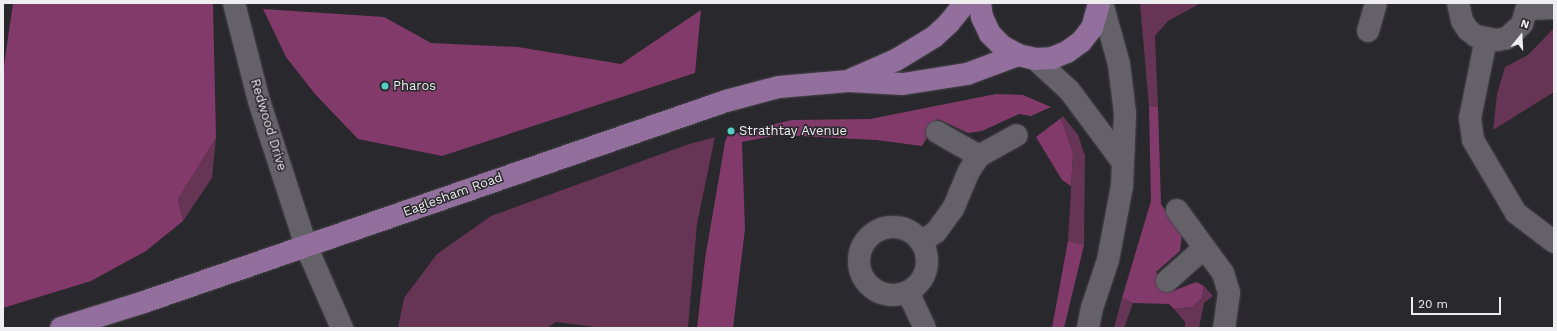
<!DOCTYPE html>
<html>
<head>
<meta charset="utf-8">
<style>
	body { margin:0 }
	#map { position:relative; width:1557px; height:331px; overflow:hidden; background:#29282d; font-family:"Work Sans",sans-serif }
	div>[style] { position:absolute }
	.green>* { inset:0; background:#663455 }
	.forest>* { inset:0; background:#823a6b }
	.roads { filter:drop-shadow(0 0 1px #47464a) drop-shadow(0 0 1px #47464a) }
	.minor>* { height:22px; margin:-11px; padding:0 11px; transform-origin:11px; border-radius:11px; background:#646268 }
	.minor>.ring { margin:-11px; padding:0; box-sizing:content-box; background:none; border:22px solid #646268; border-radius:50% }
	.major>* { height:22px; margin:-11px; padding:0 11px; transform-origin:11px; border-radius:11px; background:#926f9c }
	.dots>* { width:11px; height:11px; translate:-50% -50%; box-sizing:border-box; border:2px solid #29282d; border-radius:50% }
	span { translate:-50% -50%; white-space:nowrap; text-align:center; line-height:1.15; -webkit-text-stroke:3px #29282d; paint-order:stroke }
	.poi-label { font-size:13px; color:#eeedf0 }
	.left { translate:0 -50%; text-align:left }
	.street-label { font-size:13px; color:#eeedf0 }
	.frame { position:absolute; inset:0; border:4px solid #eeedf0; pointer-events:none }
	.north { position:absolute; left:1501px; top:16px; width:40px; height:40px; -webkit-text-stroke:3px #29282d; paint-order:stroke; rotate:18deg; font-size:11px; font-weight:700; line-height:16px; text-align:center; color:#eeedf0 }
	.north::after { content:''; display:block; margin:auto; width:14px; height:18px; background:#eeedf0; clip-path:polygon(50% 0,100% 100%,50% 72%,0 100%) }
	.scale { position:absolute; left:1411px; top:297px; width:90px; height:18px; box-sizing:border-box; border:2px solid #eeedf0; border-top:0; padding-left:5px; font-size:12px; line-height:14px; white-space:nowrap; color:#eeedf0; -webkit-text-stroke:3px #29282d; paint-order:stroke }
</style>
</head>
<body>
<div id="map">
	<div class="green">
		<i style="clip-path:polygon(1140px 3px,1201px 3px,1168px 21px,1155px 36px,1158px 107px,1149px 107px)"></i>
		<i style="clip-path:polygon(1554px 28px,1554px 92px,1493px 130px,1497px 94px,1505px 67px,1528px 55px)"></i>
		<i style="clip-path:polygon(1063px 116px,1078px 135px,1085px 156px,1084px 245px,1068px 241px,1073px 153px,1061px 118px)"></i>
		<i style="clip-path:polygon(715px 137px,697px 224px,688px 328px,603px 328px,556px 322px,547px 328px,398px 328px,404px 298px,437px 254px,491px 216px,686px 145px)"></i>
		<i style="clip-path:polygon(216px 138px,212px 178px,183px 221px,178px 199px)"></i>
		<i style="clip-path:polygon(1204px 286px,1213px 296px,1204px 303px,1199px 328px,1185px 328px,1185px 322px,1174px 309px,1192px 307px,1202px 298px)"></i>
		<i style="clip-path:polygon(1122px 298px,1133px 303px,1124px 328px,1114px 328px)"></i>
	</div>
	<div class="forest">
		<i style="clip-path:polygon(13px 3px,213px 3px,216px 138px,178px 199px,183px 221px,146px 251px,91px 281px,3px 308px,3px 73px)"></i>
		<i style="clip-path:polygon(263px 9px,384px 17px,431px 43px,518px 47px,621px 64px,701px 10px,695px 73px,442px 156px,358px 139px,315px 94px,286px 57px)"></i>
		<i style="clip-path:polygon(996px 94px,1023px 95px,1051px 107px,1031px 116px,1019px 114px,982px 131px,968px 133px,938px 119px,922px 146px,876px 140px,779px 135px,742px 142px,745px 229px,733px 328px,697px 328px,705px 259px,725px 142px,728px 135px,792px 120px,870px 119px)"></i>
		<i style="clip-path:polygon(1149px 107px,1158px 107px,1161px 204px,1182px 235px,1180px 251px,1156px 272px,1173px 291px,1196px 282px,1204px 286px,1202px 298px,1192px 307px,1174px 309px,1169px 304px,1133px 303px,1122px 298px,1151px 201px)"></i>
		<i style="clip-path:polygon(1061px 118px,1073px 153px,1071px 186px,1062px 180px,1036px 137px)"></i>
		<i style="clip-path:polygon(1068px 241px,1084px 245px,1064px 328px,1052px 328px)"></i>
	</div>
	<div class="roads">
		<div class="minor">
			<i style="left:234px;top:3px;width:101px;rotate:75.7deg"></i>
			<i style="left:259px;top:101px;width:152px;rotate:72deg"></i>
			<i style="left:306px;top:246px;width:90px;rotate:66.3deg"></i>
			<i style="left:1458px;top:3px;width:18px;rotate:77deg"></i>
			<i style="left:1462px;top:21px;width:11px;rotate:56deg"></i>
			<i style="left:1468px;top:30px;width:10px;rotate:37deg"></i>
			<i style="left:1476px;top:36px;width:21px;rotate:11deg"></i>
			<i style="left:1497px;top:40px;width:10px;rotate:-11deg"></i>
			<i style="left:1507px;top:38px;width:21px;rotate:-43deg"></i>
			<i style="left:1522px;top:24px;width:22px;rotate:-74deg"></i>
			<i style="left:1528px;top:9px;width:26px;rotate:-2deg"></i>
			<i style="left:1368px;top:31px;width:29px;rotate:-74deg"></i>
			<i style="left:1486px;top:39px;width:81px;rotate:101.4deg"></i>
			<i style="left:1470px;top:118px;width:22px;rotate:82deg"></i>
			<i style="left:1473px;top:140px;width:85px;rotate:59.5deg"></i>
			<i style="left:1516px;top:213px;width:48px;rotate:37.3deg"></i>
			<i style="left:1035px;top:59px;width:46px;rotate:42.4deg"></i>
			<i style="left:1069px;top:90px;width:89px;rotate:53.3deg"></i>
			<i style="left:937px;top:132px;width:48px;rotate:29.7deg"></i>
			<i style="left:1177px;top:210px;width:78px;rotate:53.9deg"></i>
			<i style="left:1223px;top:273px;width:21px;rotate:73deg"></i>
			<i style="left:1229px;top:293px;width:35px;rotate:98deg"></i>
			<i class="ring" style="left:859px;top:227px;width:46px;height:46px"></i>
			<i style="left:921px;top:242px;width:18px;rotate:-34deg"></i>
			<i style="left:936px;top:232px;width:29px;rotate:-54deg"></i>
			<i style="left:953px;top:209px;width:41px;rotate:-67.2deg"></i>
			<i style="left:969px;top:171px;width:18px;rotate:-56deg"></i>
			<i style="left:979px;top:156px;width:43px;rotate:-28.9deg"></i>
			<i style="left:1167px;top:281px;width:48px;rotate:-41.6deg"></i>
			<i style="left:908px;top:292px;width:40px;rotate:65deg"></i>
			<i style="left:1088px;top:328px;width:20px;rotate:-79deg"></i>
			<i style="left:1092px;top:308px;width:51px;rotate:-71.6deg"></i>
			<i style="left:1108px;top:260px;width:75px;rotate:-79.3deg"></i>
			<i style="left:1122px;top:186px;width:73px;rotate:-87.6deg"></i>
			<i style="left:1125px;top:113px;width:49px;rotate:-97deg"></i>
			<i style="left:1119px;top:64px;width:63px;rotate:-105.6deg"></i>
		</div>
		<div class="major">
			<i style="left:980px;top:3px;width:14px;rotate:82deg"></i>
			<i style="left:982px;top:17px;width:19px;rotate:65deg"></i>
			<i style="left:990px;top:34px;width:17px;rotate:45deg"></i>
			<i style="left:1002px;top:46px;width:18px;rotate:29deg"></i>
			<i style="left:1018px;top:55px;width:17px;rotate:13deg"></i>
			<i style="left:1035px;top:59px;width:17px;rotate:-3deg"></i>
			<i style="left:1052px;top:58px;width:16px;rotate:-22deg"></i>
			<i style="left:1067px;top:52px;width:17px;rotate:-36deg"></i>
			<i style="left:1081px;top:42px;width:18px;rotate:-52deg"></i>
			<i style="left:1092px;top:28px;width:26px;rotate:-74deg"></i>
			<i style="left:852px;top:79px;width:48px;rotate:-23.4deg"></i>
			<i style="left:896px;top:60px;width:44px;rotate:-31.2deg"></i>
			<i style="left:934px;top:37px;width:21px;rotate:-43deg"></i>
			<i style="left:949px;top:23px;width:26px;rotate:-51deg"></i>
			<i style="left:61px;top:328px;width:87px;rotate:-17.4deg"></i>
			<i style="left:144px;top:302px;width:616px;rotate:-19.05deg"></i>
			<i style="left:726px;top:101px;width:55px;rotate:-14.8deg"></i>
			<i style="left:779px;top:87px;width:70px;rotate:-4.9deg"></i>
			<i style="left:849px;top:81px;width:54px;rotate:3.2deg"></i>
			<i style="left:903px;top:84px;width:65px;rotate:-8.9deg"></i>
			<i style="left:967px;top:74px;width:54px;rotate:-20.4deg"></i>
		</div>
	</div>
	<div class="dots">
		<i style="left:385px;top:86px;background:#55cec5"></i>
		<i style="left:731px;top:131px;background:#55cec5"></i>
	</div>
	<div class="poi-label">
		<span class="left" style="left:393px;top:86px">Pharos</span>
		<span class="left" style="left:739px;top:131px">Strathtay Avenue</span>
	</div>
	<div class="street-label">
		<span style="left:268px;top:125px;rotate:73deg">Redwood Drive</span>
		<span style="left:453px;top:195px;rotate:-20deg">Eaglesham Road</span>
	</div>
	<div class="frame"></div>
	<div class="north">N</div>
	<div class="scale">20 m</div>
</div>
</body>
</html>
